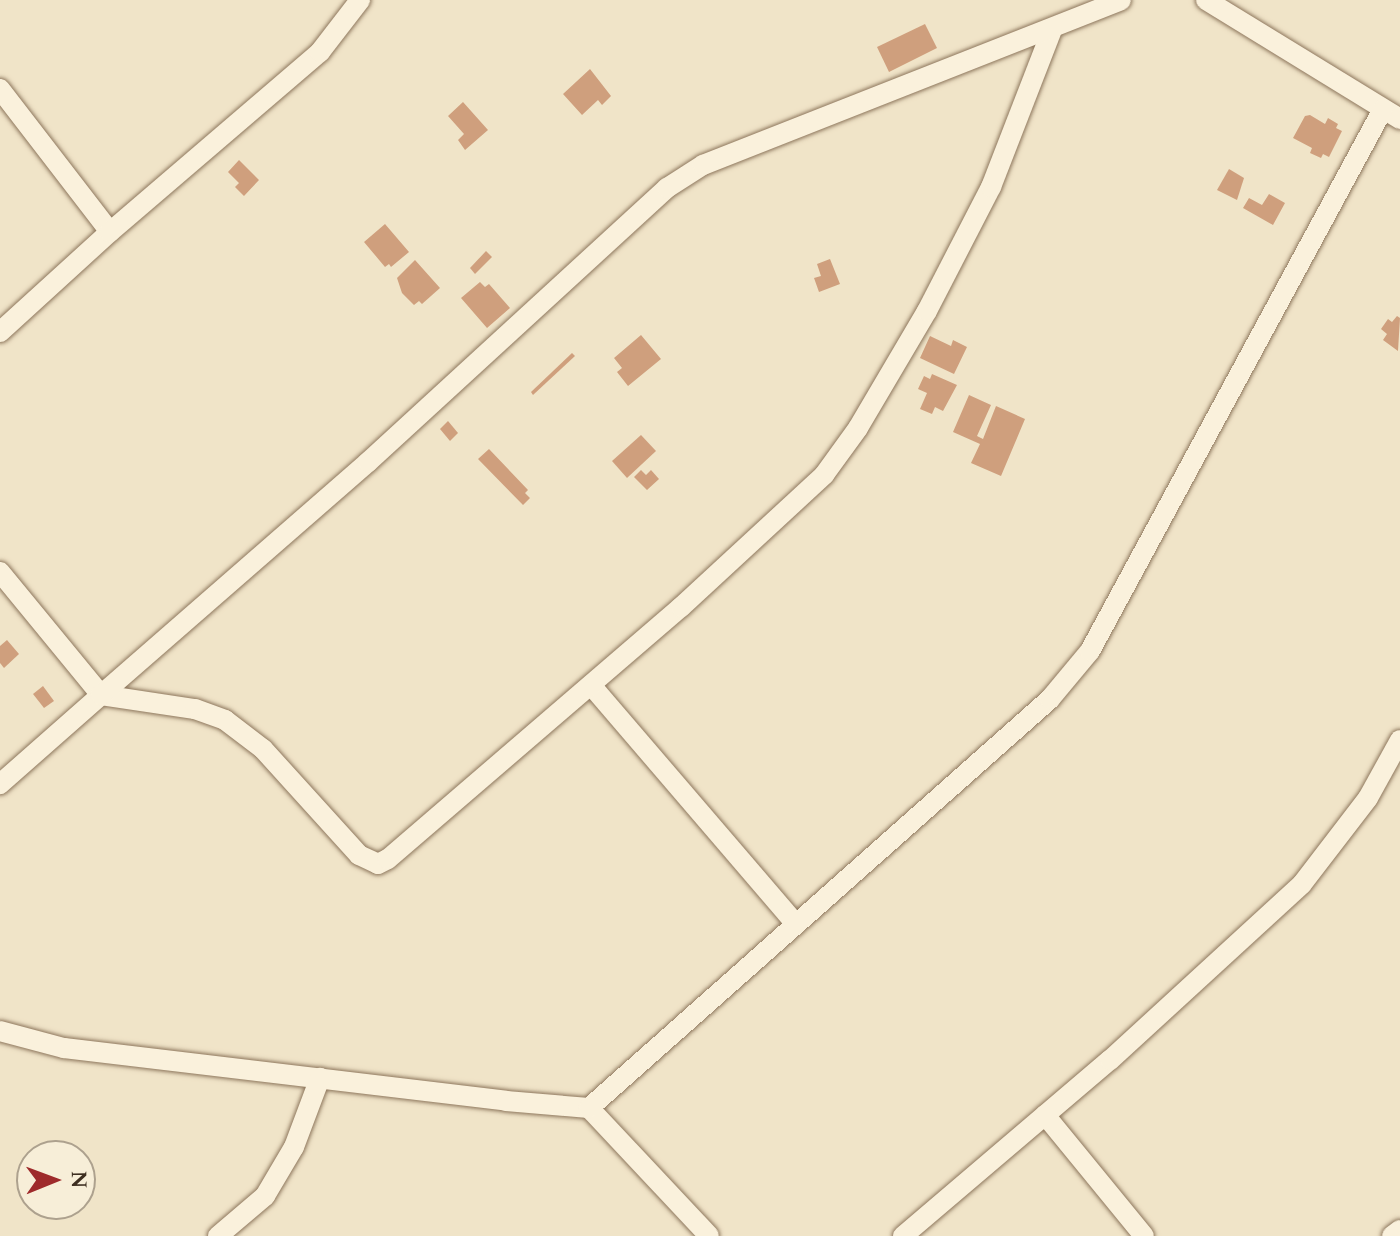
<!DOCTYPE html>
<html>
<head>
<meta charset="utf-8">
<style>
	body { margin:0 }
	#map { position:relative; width:1400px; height:1236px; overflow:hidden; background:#f0e4c8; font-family:Spectral,serif }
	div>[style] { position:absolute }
	.building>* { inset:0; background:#cf9f7d }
	.roads { filter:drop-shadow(0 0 2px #8d765c) drop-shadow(0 0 2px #8d765c) }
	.minor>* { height:20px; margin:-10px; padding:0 10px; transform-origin:10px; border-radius:10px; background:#faf1dc }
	span { translate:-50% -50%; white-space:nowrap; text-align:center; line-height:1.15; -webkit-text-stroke:6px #f7eed8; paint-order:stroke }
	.north { position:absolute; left:16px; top:1140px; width:80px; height:80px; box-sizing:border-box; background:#f7eed8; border:2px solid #ada18e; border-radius:50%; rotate:89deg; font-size:22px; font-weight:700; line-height:32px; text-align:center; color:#3d2e20 }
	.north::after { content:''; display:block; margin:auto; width:28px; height:36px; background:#9e2a2b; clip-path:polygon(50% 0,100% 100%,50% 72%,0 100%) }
</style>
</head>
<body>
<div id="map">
	<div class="building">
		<i style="clip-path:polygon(925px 24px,937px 48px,889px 72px,877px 47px)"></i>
		<i style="clip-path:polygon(590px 69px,611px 96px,602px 105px,598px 100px,582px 115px,563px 94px)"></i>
		<i style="clip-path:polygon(463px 102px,488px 130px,465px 150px,458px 140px,464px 134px,448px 116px)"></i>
		<i style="clip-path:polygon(1310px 115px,1325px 124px,1328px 118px,1338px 124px,1336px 128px,1342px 131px,1329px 157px,1323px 154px,1321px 158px,1310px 153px,1312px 148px,1293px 138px,1305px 116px)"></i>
		<i style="clip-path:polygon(239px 160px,259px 180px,244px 196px,235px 187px,239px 183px,228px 172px)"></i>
		<i style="clip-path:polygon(1229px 169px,1244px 178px,1237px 200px,1217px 190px)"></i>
		<i style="clip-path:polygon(1269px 194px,1285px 203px,1273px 225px,1243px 208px,1249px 198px,1262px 205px)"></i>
		<i style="clip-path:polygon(385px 224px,409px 252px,391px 267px,389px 264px,385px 267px,364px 242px)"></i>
		<i style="clip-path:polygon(486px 251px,492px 257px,475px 274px,470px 268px)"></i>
		<i style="clip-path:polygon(830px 259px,840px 284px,819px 292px,814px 278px,821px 276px,817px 264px)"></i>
		<i style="clip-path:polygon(415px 260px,440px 288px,422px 304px,419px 301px,414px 305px,402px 293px,397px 278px)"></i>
		<i style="clip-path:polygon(480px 282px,485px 287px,489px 284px,510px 308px,487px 328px,461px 298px)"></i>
		<i style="clip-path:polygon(1397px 316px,1400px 318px,1398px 351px,1383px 340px,1387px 334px,1381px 329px,1388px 319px,1392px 322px)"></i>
		<i style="clip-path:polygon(641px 335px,661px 359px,628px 386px,617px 372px,622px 368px,614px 358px)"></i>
		<i style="clip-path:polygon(930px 336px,951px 346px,953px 340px,967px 347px,954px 374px,920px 358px)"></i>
		<i style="clip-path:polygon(572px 353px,575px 356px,533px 395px,531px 392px)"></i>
		<i style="clip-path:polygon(932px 374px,957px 385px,943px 411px,935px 407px,932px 414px,920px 409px,927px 393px,918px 389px,924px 376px,930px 379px)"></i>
		<i style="clip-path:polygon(969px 395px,991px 405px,977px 436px,983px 439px,996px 406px,1025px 419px,1001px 476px,971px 463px,980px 444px,953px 432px)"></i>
		<i style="clip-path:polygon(448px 421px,458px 433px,450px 441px,440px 429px)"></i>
		<i style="clip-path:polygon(641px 435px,656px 451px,627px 478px,612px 461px)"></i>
		<i style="clip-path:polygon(489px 449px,528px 490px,525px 493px,530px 498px,523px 505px,478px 459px)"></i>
		<i style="clip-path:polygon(641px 470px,646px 475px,651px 470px,659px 479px,647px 490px,634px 477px)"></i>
		<i style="clip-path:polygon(7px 640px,19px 654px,4px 668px,0 663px,0 646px)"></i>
		<i style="clip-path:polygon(43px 686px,54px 701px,44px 708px,33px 694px)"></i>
	</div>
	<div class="roads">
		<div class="minor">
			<i style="left:1206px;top:0;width:228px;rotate:31.5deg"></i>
			<i style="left:0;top:89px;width:180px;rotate:52.4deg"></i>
			<i style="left:0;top:332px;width:149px;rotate:-42.3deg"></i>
			<i style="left:110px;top:232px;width:277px;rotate:-40.6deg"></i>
			<i style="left:320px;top:52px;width:66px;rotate:-52.4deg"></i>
			<i style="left:0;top:572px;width:159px;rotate:50.6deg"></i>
			<i style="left:101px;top:695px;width:135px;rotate:138.6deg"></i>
			<i style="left:591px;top:685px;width:315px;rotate:49.4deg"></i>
			<i style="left:101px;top:695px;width:95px;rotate:8.5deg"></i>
			<i style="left:195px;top:709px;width:32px;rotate:20deg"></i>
			<i style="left:225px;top:720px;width:48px;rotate:37.3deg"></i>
			<i style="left:263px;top:749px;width:143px;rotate:47.8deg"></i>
			<i style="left:359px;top:855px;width:21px;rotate:25deg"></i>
			<i style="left:378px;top:864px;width:11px;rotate:-27deg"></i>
			<i style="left:388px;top:859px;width:386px;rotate:-40.7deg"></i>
			<i style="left:681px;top:607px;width:195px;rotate:-42.7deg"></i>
			<i style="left:824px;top:475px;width:58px;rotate:-54.1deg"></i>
			<i style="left:858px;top:428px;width:136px;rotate:-59.5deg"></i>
			<i style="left:927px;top:311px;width:140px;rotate:-62.7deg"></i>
			<i style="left:991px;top:187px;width:168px;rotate:-68.8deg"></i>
			<i style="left:101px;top:695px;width:354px;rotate:-41.1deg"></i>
			<i style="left:368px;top:462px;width:406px;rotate:-42.5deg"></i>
			<i style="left:667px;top:188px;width:43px;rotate:-32.6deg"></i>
			<i style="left:703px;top:165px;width:449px;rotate:-21.5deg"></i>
			<i style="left:0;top:1031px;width:66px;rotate:14.9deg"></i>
			<i style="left:64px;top:1048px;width:445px;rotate:6.8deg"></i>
			<i style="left:506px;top:1101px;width:83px;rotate:4.8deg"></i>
			<i style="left:589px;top:1108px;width:175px;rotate:46.8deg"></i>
			<i style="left:589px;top:1108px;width:616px;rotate:-41.58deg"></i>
			<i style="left:1050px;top:699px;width:62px;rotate:-50.2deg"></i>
			<i style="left:1090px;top:651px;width:616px;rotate:-61.6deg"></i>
			<i style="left:1045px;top:1115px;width:156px;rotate:50.7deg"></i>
			<i style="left:218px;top:1236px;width:62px;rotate:-40.4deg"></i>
			<i style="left:265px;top:1196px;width:57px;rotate:-59.4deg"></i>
			<i style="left:294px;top:1147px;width:74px;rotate:-69.4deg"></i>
			<i style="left:903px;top:1236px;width:272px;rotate:-40.4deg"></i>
			<i style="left:1110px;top:1060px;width:260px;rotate:-42.5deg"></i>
			<i style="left:1302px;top:884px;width:108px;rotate:-52.5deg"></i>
			<i style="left:1368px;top:798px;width:66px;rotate:-61.1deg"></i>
			<i style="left:1392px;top:1236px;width:10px;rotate:-37deg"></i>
		</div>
	</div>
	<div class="north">N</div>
</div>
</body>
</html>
